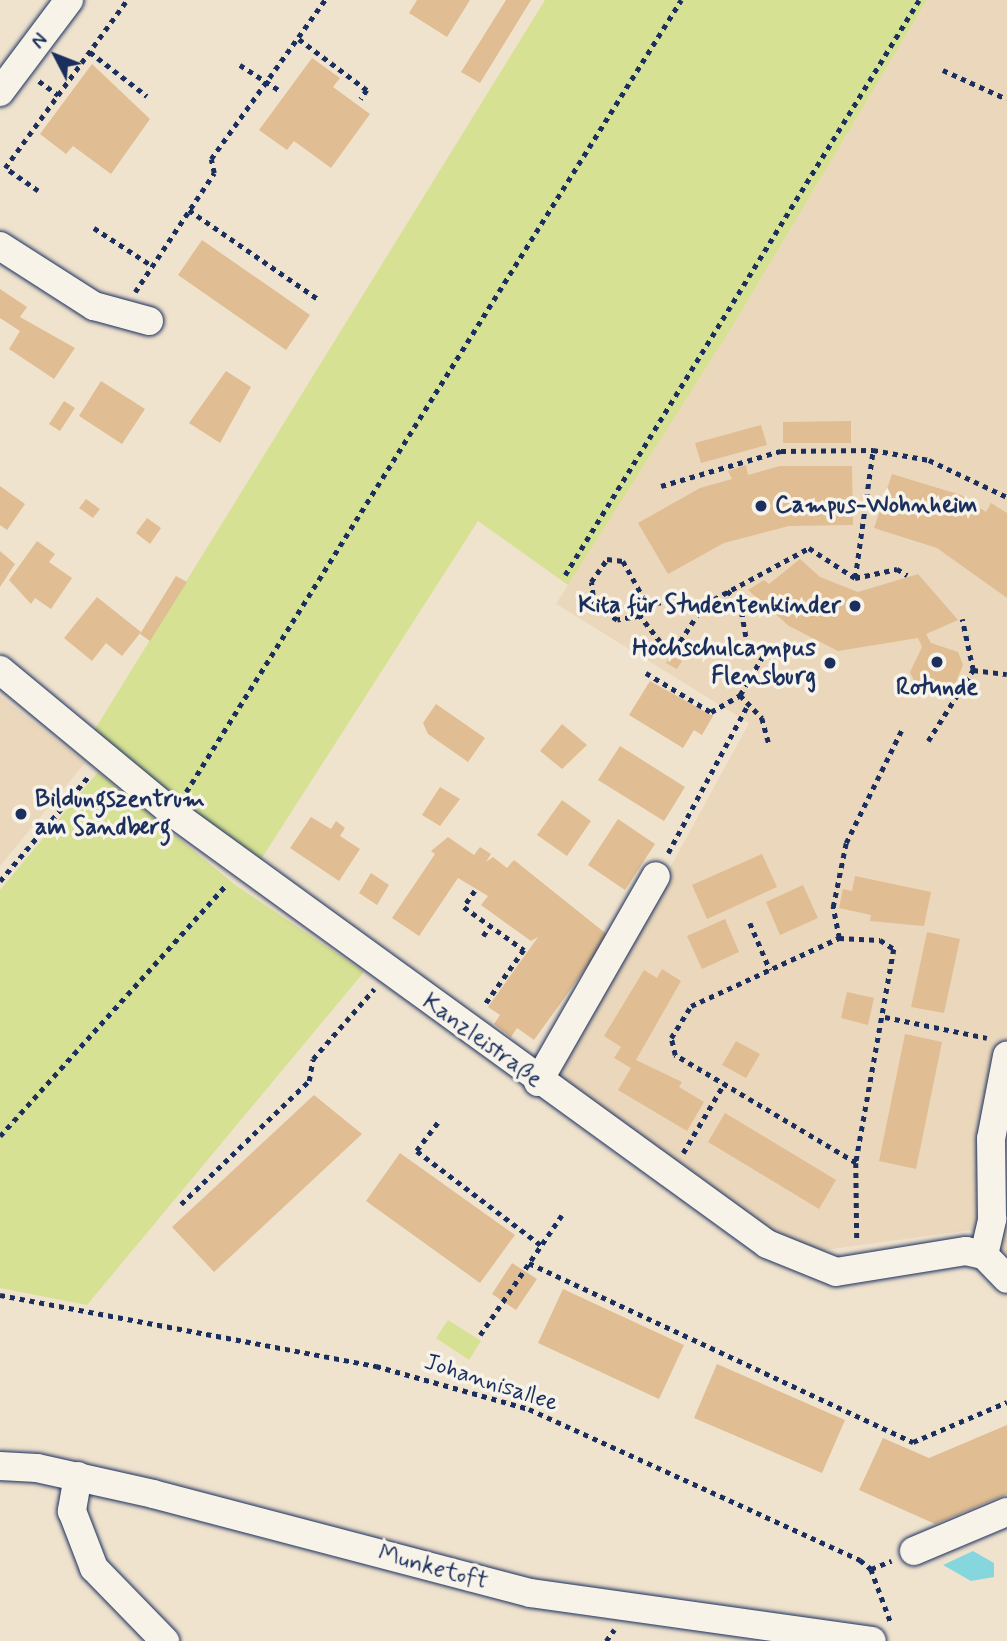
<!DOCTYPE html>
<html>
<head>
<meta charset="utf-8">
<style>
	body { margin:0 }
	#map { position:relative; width:1007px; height:1641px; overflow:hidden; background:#f0e3ce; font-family:Mynerve,sans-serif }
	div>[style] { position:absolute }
	.built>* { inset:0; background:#ebd8bc }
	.green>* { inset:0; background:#d6e193 }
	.water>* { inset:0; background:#85d7dd }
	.building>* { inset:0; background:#e0bd92 }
	.path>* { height:4.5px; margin-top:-2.25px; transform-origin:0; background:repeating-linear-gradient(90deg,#1b2f5e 0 5px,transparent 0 10px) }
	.roads { filter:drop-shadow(0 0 2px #1b2f5e) drop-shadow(0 0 2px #1b2f5e) }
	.minor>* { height:28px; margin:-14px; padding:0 14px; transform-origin:14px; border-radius:14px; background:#f7f3e8 }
	.dots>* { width:19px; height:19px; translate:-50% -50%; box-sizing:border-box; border:4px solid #f7f3e8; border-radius:50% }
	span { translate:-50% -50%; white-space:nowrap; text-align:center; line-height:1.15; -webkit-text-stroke:7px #f7f3e8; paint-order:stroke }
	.poi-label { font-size:24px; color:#1b2f5e; font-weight:700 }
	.left { translate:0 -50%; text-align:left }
	.right { translate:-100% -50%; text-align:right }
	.street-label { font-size:24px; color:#1b2f5e }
	.north { position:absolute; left:21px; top:21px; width:70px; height:70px; -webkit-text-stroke:5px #f7f3e8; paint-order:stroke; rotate:312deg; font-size:19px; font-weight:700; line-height:28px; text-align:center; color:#1b2f5e }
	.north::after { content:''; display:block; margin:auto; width:24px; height:32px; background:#1b2f5e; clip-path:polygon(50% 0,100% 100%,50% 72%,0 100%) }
</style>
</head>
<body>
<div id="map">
	<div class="built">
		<i style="clip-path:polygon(927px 0,1007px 0,1007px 1254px,971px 1230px,818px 1251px,771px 1231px,555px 1078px,749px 723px,556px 604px,732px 327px)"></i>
		<i style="clip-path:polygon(0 696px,85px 763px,0 866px)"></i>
	</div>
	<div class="green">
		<i style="clip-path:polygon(545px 0,927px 0,732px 327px,568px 585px,478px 521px,258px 864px,92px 734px)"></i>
		<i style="clip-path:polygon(98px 772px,234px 884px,364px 972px,87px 1305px,0 1288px,0 890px)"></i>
		<i style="clip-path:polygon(448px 1320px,481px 1341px,469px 1360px,436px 1338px)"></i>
	</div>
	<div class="water">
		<i style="clip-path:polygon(973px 1551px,994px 1563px,994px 1577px,971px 1581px,943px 1565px)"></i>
	</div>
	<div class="building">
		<i style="clip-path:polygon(417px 0,470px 0,447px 37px,409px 13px)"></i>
		<i style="clip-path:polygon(506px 0,531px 0,480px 83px,461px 72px)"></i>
		<i style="clip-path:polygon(312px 58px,340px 78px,333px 87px,370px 114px,331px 168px,294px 141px,287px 150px,259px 130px)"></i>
		<i style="clip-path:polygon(92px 64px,150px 119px,111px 174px,73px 146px,66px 154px,40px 134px)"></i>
		<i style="clip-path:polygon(202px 240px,310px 315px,286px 350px,178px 275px)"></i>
		<i style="clip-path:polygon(0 289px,27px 307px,20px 317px,75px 348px,54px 379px,9px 349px,20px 331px,0 318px)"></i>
		<i style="clip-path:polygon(226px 371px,251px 387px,220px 443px,189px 423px)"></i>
		<i style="clip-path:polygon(101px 381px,145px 409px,122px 444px,79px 416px)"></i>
		<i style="clip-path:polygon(64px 401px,75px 408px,60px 431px,49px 424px)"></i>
		<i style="clip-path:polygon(851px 421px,851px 443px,783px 443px,783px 422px)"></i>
		<i style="clip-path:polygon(761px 425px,767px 445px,701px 463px,695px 443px)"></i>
		<i style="clip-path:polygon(746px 465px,748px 475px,780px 466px,852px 466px,853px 525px,789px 526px,724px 543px,668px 574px,638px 523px,700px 488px,732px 479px,728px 471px)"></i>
		<i style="clip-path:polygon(892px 474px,961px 495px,986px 512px,991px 503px,1007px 513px,1007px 598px,937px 548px,874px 528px)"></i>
		<i style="clip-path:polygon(0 486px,25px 504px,7px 530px,0 525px)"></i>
		<i style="clip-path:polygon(86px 499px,100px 509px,93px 518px,79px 508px)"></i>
		<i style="clip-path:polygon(147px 518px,161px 528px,150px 544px,136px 533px)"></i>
		<i style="clip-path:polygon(37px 541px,55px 554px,49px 562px,72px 578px,51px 609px,35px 598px,31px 604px,9px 580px)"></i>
		<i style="clip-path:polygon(0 551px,15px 564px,0 587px)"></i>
		<i style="clip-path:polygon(800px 559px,820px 577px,858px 592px,918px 574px,958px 620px,926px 634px,931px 643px,958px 652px,963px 665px,953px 689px,927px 693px,916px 685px,910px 672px,922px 647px,918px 638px,838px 651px,789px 626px,748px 590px,764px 580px,769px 584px)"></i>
		<i style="clip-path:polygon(176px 576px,187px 582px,150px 641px,140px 634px)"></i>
		<i style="clip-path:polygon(97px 597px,141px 632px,122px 656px,106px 643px,92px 661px,64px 638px)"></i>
		<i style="clip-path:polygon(670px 655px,682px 661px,677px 669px,666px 663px)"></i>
		<i style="clip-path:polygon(650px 681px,713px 716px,702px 735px,694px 730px,683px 748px,629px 715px)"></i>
		<i style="clip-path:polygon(436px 704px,485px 738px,468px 762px,428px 734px,423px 723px)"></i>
		<i style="clip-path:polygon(562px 724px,587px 745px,562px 769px,540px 751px)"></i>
		<i style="clip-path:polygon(620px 746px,685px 787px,664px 821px,598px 780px)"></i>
		<i style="clip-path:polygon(440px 787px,460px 799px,440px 826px,422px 815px)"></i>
		<i style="clip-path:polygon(562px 800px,591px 821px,567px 856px,537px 835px)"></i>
		<i style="clip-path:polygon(311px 817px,331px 829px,336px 821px,345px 828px,340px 836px,360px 849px,339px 881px,290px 848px)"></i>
		<i style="clip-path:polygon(618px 819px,655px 844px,625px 890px,588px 865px)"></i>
		<i style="clip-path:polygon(448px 837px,474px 855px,480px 847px,491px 854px,486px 862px,493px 857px,507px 868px,514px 860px,609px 936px,534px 1040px,517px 1028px,511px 1037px,494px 1024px,500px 1015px,488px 1007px,538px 937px,531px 941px,481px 905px,488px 896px,458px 878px,419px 936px,392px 918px,435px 854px,431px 851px)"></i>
		<i style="clip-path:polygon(762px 854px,777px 887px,707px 919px,692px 885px)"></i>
		<i style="clip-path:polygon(371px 873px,389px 885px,377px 905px,359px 893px)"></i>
		<i style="clip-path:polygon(855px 876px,931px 892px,924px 926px,870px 921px,871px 915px,839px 908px,843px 889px,852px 891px)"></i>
		<i style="clip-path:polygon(803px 885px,818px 918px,780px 935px,766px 902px)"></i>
		<i style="clip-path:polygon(725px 919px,739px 952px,702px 969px,687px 936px)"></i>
		<i style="clip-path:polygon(927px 932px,960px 939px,944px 1013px,911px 1007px)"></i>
		<i style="clip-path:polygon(662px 969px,681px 981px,636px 1060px,682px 1082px,679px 1087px,704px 1102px,687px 1131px,618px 1090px,631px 1068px,614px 1058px,621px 1047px,604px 1036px,644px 970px,657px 978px)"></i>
		<i style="clip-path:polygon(847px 992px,874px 998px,868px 1025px,841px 1018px)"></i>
		<i style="clip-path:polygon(905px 1034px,942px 1042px,916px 1169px,879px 1161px)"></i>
		<i style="clip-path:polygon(736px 1041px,760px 1054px,746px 1078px,722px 1065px)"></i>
		<i style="clip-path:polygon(314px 1095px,362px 1134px,214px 1272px,172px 1227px)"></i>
		<i style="clip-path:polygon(725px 1113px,836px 1180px,819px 1209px,708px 1142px)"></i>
		<i style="clip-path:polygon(400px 1153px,515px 1235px,480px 1283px,366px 1201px)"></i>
		<i style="clip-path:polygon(512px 1263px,537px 1279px,516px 1310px,492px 1294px)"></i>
		<i style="clip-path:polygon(563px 1289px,684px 1345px,659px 1399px,538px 1343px)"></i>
		<i style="clip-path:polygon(717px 1364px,845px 1420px,822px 1473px,694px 1418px)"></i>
		<i style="clip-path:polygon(1007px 1425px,1007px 1494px,935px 1524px,859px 1490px,883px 1438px,929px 1458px)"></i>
	</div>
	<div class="path">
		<i style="left:299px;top:39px;width:85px;rotate:36.9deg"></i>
		<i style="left:367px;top:90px;width:11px;rotate:124deg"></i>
		<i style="left:90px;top:52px;width:72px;rotate:37.7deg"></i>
		<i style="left:240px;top:65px;width:46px;rotate:32.7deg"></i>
		<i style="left:943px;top:70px;width:70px;rotate:24.4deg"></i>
		<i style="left:39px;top:81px;width:24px;rotate:36deg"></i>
		<i style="left:38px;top:191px;width:40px;rotate:-145.1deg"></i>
		<i style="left:5px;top:168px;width:208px;rotate:-54deg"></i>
		<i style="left:189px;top:210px;width:157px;rotate:34.6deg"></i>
		<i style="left:94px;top:228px;width:68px;rotate:33deg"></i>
		<i style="left:135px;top:292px;width:143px;rotate:-56.4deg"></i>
		<i style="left:214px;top:173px;width:14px;rotate:-102deg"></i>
		<i style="left:211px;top:159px;width:196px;rotate:-54.4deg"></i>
		<i style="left:661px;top:486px;width:125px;rotate:-16.3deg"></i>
		<i style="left:781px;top:451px;width:92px;rotate:-0.6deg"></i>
		<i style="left:873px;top:450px;width:57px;rotate:10.1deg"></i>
		<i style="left:929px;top:460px;width:86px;rotate:25.4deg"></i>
		<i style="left:607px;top:559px;width:16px;rotate:7deg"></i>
		<i style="left:623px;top:561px;width:47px;rotate:60.7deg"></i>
		<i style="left:646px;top:602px;width:59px;rotate:1.9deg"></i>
		<i style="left:705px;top:604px;width:51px;rotate:123.1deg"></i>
		<i style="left:677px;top:647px;width:18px;rotate:-164deg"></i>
		<i style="left:660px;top:642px;width:33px;rotate:-128deg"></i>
		<i style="left:640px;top:616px;width:23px;rotate:170deg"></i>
		<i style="left:617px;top:620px;width:27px;rotate:-147deg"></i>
		<i style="left:594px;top:605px;width:23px;rotate:-97deg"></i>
		<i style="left:591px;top:582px;width:28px;rotate:-55deg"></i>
		<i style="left:565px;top:575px;width:675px;rotate:-58.38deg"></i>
		<i style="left:855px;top:578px;width:129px;rotate:-82deg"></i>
		<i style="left:727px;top:591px;width:17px;rotate:40deg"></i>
		<i style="left:740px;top:602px;width:36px;rotate:80deg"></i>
		<i style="left:705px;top:604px;width:118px;rotate:-28.3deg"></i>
		<i style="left:809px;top:548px;width:55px;rotate:33.1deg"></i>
		<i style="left:855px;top:578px;width:43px;rotate:-12.1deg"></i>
		<i style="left:897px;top:569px;width:12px;rotate:31deg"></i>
		<i style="left:640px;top:616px;width:15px;rotate:-67deg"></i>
		<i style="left:973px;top:670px;width:34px;rotate:7deg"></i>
		<i style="left:646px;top:673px;width:76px;rotate:31deg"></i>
		<i style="left:711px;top:712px;width:34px;rotate:-30deg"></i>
		<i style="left:740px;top:695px;width:53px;rotate:-59.6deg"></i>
		<i style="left:740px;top:695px;width:32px;rotate:46deg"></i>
		<i style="left:762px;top:718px;width:27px;rotate:75deg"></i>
		<i style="left:928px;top:741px;width:84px;rotate:-57.6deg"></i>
		<i style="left:973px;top:670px;width:52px;rotate:-102.2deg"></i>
		<i style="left:186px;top:792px;width:934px;rotate:-57.99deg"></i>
		<i style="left:668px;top:853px;width:165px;rotate:-61.7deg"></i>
		<i style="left:0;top:881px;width:136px;rotate:-49.8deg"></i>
		<i style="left:475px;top:891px;width:19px;rotate:125deg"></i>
		<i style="left:464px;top:907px;width:74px;rotate:35.6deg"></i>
		<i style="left:524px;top:950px;width:69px;rotate:125.5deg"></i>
		<i style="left:750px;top:923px;width:51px;rotate:66.9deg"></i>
		<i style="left:483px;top:936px;width:12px;rotate:-55deg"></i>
		<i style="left:839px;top:938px;width:32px;rotate:-101deg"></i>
		<i style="left:833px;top:907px;width:65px;rotate:-78.5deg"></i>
		<i style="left:846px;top:843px;width:129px;rotate:-63.8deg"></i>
		<i style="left:885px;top:1017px;width:104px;rotate:11.6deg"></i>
		<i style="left:438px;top:1123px;width:35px;rotate:127deg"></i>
		<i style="left:417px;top:1151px;width:156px;rotate:37.2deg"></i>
		<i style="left:0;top:1136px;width:339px;rotate:-48deg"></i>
		<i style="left:683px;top:1153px;width:80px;rotate:-59.3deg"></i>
		<i style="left:856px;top:1163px;width:211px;rotate:-149.2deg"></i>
		<i style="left:675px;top:1055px;width:17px;rotate:-103deg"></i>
		<i style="left:671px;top:1038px;width:38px;rotate:-58deg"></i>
		<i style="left:691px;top:1006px;width:163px;rotate:-24.7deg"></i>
		<i style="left:839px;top:938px;width:41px;rotate:2.8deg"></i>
		<i style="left:880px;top:940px;width:17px;rotate:33deg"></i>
		<i style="left:894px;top:949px;width:217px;rotate:100.1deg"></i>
		<i style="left:856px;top:1163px;width:79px;rotate:89.3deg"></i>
		<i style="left:181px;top:1204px;width:178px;rotate:-43.9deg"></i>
		<i style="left:309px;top:1081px;width:22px;rotate:-80deg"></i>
		<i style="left:313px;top:1059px;width:93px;rotate:-48.9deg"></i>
		<i style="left:529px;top:1263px;width:424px;rotate:25deg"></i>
		<i style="left:913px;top:1442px;width:102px;rotate:-23.1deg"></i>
		<i style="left:0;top:1295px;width:383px;rotate:10.7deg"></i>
		<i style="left:376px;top:1366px;width:159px;rotate:15.7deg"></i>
		<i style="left:529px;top:1409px;width:364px;rotate:24.5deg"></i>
		<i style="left:860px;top:1560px;width:14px;rotate:39deg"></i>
		<i style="left:871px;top:1569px;width:58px;rotate:69.7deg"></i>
		<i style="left:480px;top:1335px;width:145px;rotate:-55.7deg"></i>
		<i style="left:871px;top:1569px;width:22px;rotate:-22deg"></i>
		<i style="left:606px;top:1641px;width:14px;rotate:-54deg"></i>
	</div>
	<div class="roads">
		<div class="minor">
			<i style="left:0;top:92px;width:115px;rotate:-53.1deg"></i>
			<i style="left:0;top:246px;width:112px;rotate:32.6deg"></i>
			<i style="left:94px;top:306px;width:57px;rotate:15.3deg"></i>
			<i style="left:0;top:670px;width:224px;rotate:39.6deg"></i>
			<i style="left:173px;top:813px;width:734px;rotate:35.96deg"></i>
			<i style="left:767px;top:1244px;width:74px;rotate:22.1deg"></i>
			<i style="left:836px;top:1272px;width:132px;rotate:-9.2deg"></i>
			<i style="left:966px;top:1251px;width:18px;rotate:13deg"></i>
			<i style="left:984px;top:1255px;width:33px;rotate:46deg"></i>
			<i style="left:538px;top:1082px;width:237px;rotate:-60.2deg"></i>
			<i style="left:984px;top:1255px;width:37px;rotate:-77deg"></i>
			<i style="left:992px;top:1219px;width:80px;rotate:-90.7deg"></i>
			<i style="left:991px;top:1139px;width:85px;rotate:-79.1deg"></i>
			<i style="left:0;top:1466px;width:37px;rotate:3deg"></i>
			<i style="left:37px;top:1468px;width:119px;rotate:12.6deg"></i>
			<i style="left:153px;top:1494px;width:391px;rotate:14.7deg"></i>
			<i style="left:531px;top:1593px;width:344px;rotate:8deg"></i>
			<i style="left:78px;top:1476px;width:36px;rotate:100deg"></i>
			<i style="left:72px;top:1511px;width:61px;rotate:68.9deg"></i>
			<i style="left:94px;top:1568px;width:102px;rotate:45.8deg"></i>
			<i style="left:914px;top:1551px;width:101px;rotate:-22.8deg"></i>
		</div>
	</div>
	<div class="dots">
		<i style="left:761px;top:506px;background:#1b2f5e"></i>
		<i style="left:855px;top:606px;background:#1b2f5e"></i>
		<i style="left:937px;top:662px;background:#1b2f5e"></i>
		<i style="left:830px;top:663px;background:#1b2f5e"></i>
		<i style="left:21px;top:814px;background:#1b2f5e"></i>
	</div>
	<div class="poi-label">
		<span class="left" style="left:775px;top:506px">Campus-Wohnheim</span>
		<span class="right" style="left:841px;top:606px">Kita für Studentenkinder</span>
		<span class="right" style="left:816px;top:663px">Hochschulcampus<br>Flensburg</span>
		<span style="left:937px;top:688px">Rotunde</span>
		<span class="left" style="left:35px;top:814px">Bildungszentrum<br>am Sandberg</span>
	</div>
	<div class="street-label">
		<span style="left:482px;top:1041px;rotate:36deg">Kanzleistraße</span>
		<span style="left:491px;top:1383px;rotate:18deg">Johannisallee</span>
		<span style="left:433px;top:1568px;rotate:15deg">Munketoft</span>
	</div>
	<div class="north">N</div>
</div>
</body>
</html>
